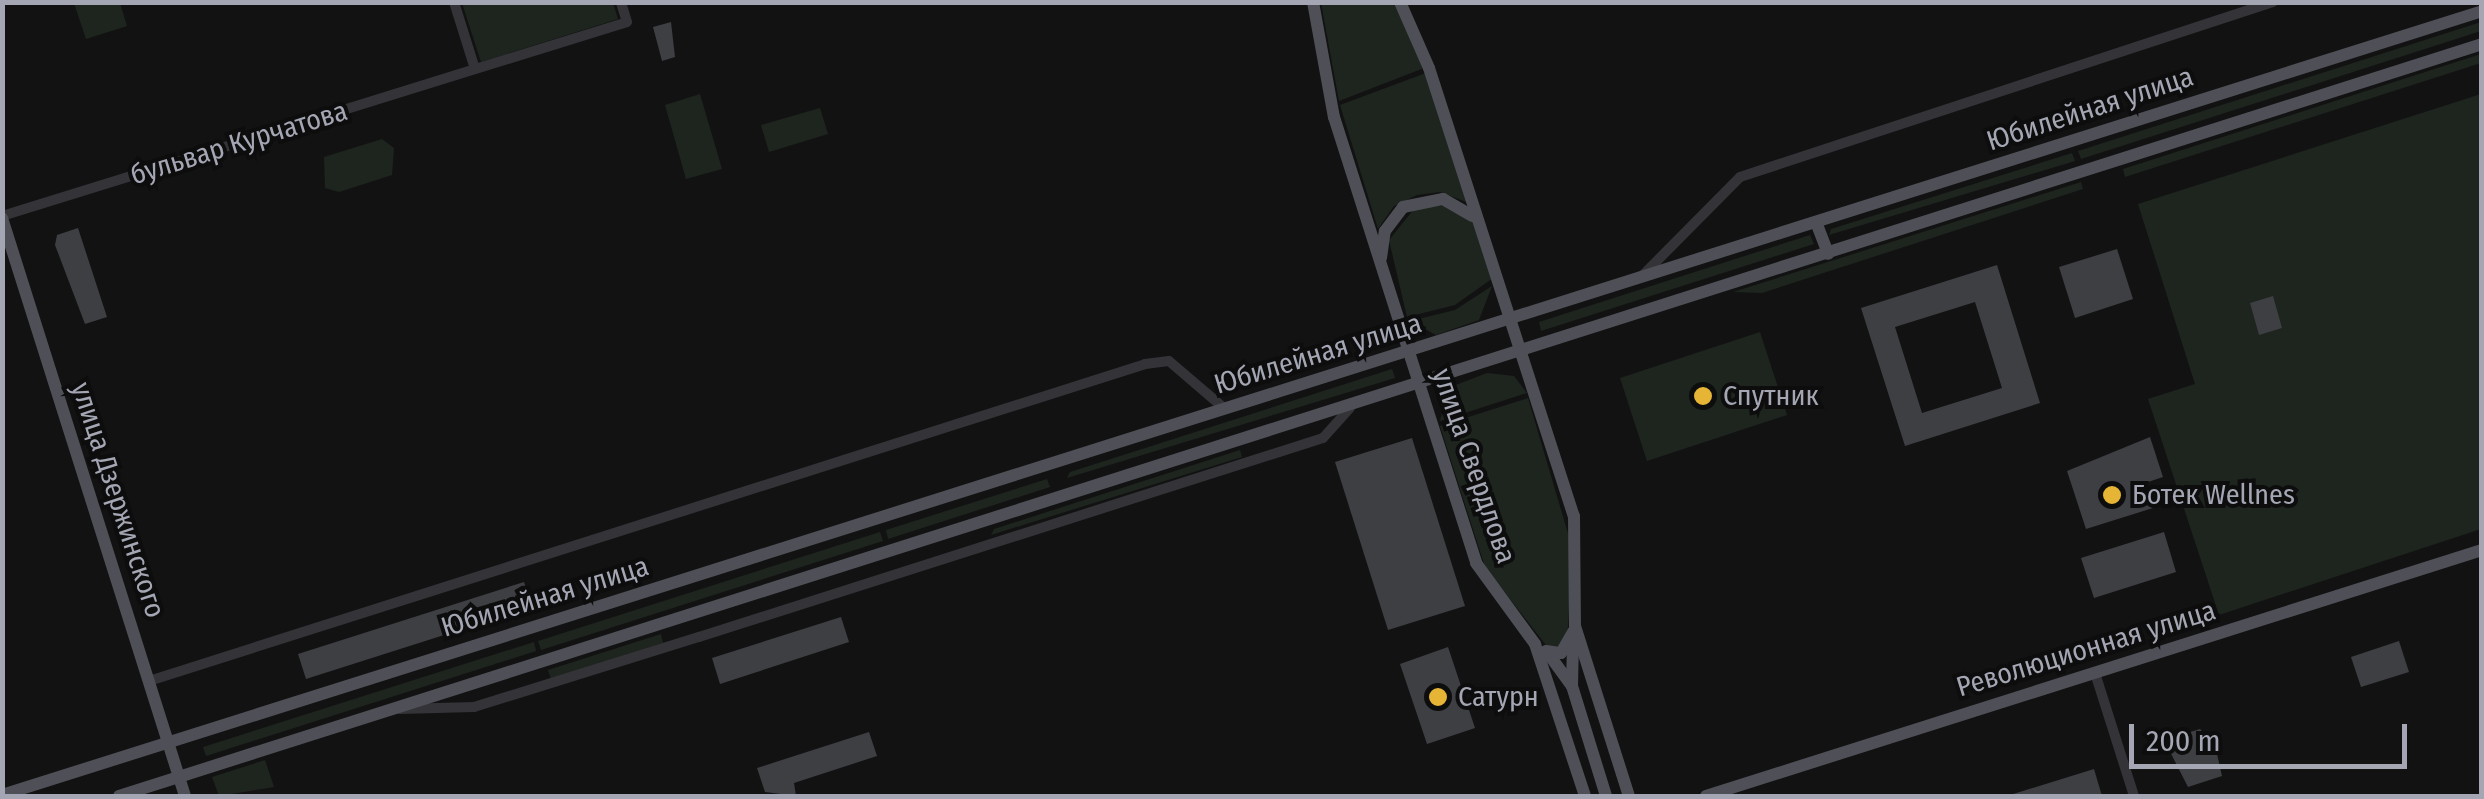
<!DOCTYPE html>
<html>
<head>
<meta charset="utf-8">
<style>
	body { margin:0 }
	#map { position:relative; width:2484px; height:799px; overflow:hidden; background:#121213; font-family:"Fira Sans Condensed",sans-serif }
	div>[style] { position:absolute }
	.green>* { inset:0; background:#1e251f }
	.building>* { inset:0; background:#3e3f43 }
	.minor>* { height:10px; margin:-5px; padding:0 5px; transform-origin:5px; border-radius:5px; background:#333338 }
	.major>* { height:12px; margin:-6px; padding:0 6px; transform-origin:6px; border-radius:6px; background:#4f5057 }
	.dots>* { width:28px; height:28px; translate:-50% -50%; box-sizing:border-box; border:5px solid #0d0d0e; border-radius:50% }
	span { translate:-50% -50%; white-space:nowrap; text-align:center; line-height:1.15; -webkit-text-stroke:8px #0d0d0e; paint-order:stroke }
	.street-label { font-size:28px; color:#a4a7b3 }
	.poi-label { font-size:28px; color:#a4a7b3 }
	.left { translate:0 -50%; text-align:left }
	.frame { position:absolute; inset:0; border:5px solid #a4a7b3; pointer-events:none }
	.scale { position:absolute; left:2129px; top:724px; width:278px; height:45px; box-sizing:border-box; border:5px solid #a4a7b3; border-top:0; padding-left:12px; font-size:30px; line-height:35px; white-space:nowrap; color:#a4a7b3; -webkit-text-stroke:8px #0d0d0e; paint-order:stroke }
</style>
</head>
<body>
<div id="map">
	<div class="green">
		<i style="clip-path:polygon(74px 3px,120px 3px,127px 26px,86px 39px)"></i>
		<i style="clip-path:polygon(462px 3px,613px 3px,618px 19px,481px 62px)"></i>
		<i style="clip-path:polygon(1321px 3px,1394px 3px,1424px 68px,1339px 101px)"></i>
		<i style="clip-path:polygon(2481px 22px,2481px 31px,2081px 159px,2078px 151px)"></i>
		<i style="clip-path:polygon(2481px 54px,2481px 63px,2125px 177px,2123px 169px)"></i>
		<i style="clip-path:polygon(1426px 73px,1469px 203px,1440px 192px,1417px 195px,1394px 206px,1378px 229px,1340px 105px)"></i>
		<i style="clip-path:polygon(700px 94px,722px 169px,686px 179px,665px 105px)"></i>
		<i style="clip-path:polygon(2481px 94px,2481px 529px,2219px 615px,2148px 399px,2195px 384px,2138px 204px)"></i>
		<i style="clip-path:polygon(820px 108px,828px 134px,769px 152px,761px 125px)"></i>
		<i style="clip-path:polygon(382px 139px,394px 148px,392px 175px,339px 192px,325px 188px,324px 157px)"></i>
		<i style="clip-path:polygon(2072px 153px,2075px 161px,1829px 235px,1831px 229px)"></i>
		<i style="clip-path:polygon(2081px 182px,2083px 189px,1762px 293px,1733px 292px)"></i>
		<i style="clip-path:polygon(1446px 205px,1473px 222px,1493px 278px,1455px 305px,1407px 317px,1389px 240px,1414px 209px)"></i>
		<i style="clip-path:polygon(1810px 235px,1814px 244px,1541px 331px,1539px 322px)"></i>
		<i style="clip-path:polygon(1492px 286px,1479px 320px,1436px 335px,1410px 321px,1455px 310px)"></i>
		<i style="clip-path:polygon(1760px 332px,1787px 415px,1647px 461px,1620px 378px)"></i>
		<i style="clip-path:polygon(1392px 369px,1395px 378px,1067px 478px,1070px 472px)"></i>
		<i style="clip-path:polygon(1487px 373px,1514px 376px,1527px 393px,1440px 421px,1448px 388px)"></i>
		<i style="clip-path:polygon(1528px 398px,1572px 547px,1567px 644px,1549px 649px,1485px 567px,1440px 426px)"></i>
		<i style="clip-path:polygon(1240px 450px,1242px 457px,991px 535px,994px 529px)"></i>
		<i style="clip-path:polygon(1047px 479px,1050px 487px,888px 539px,886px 530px)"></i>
		<i style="clip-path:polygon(880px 532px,883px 541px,541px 650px,538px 641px)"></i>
		<i style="clip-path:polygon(661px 634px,663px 643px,551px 679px,548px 670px)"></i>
		<i style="clip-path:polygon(534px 642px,536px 651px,206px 756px,203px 747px)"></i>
		<i style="clip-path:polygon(265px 760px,274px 787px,219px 796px,212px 777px)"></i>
	</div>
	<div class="building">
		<i style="clip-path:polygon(671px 22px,675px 57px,662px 61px,653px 27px)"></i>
		<i style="clip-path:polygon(78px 228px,107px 317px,85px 324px,55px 245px,57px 235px)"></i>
		<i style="clip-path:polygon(2117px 249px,2133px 299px,2075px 318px,2059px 267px)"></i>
		<i style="clip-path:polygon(evenodd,1997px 265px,2040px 403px,1905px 446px,1861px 308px,1997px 265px,1975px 302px,2002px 388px,1922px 413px,1895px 327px,1975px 302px)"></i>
		<i style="clip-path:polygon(2273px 296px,2282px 328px,2259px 335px,2250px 303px)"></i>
		<i style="clip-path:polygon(2150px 437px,2163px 477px,2145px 483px,2153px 508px,2086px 529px,2067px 471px)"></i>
		<i style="clip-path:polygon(1412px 438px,1465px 606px,1388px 630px,1335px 462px)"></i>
		<i style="clip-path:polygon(2164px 532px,2176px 572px,2094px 598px,2081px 558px)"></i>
		<i style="clip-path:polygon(524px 582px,532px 607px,306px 679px,298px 654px)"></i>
		<i style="clip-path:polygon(841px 617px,849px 642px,720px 684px,712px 658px)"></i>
		<i style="clip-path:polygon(2399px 641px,2409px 672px,2361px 687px,2351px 657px)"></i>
		<i style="clip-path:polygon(1448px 647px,1475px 728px,1427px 744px,1400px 664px)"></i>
		<i style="clip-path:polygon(2200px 729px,2215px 745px,2222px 776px,2188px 787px,2164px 740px)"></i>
		<i style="clip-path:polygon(869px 732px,877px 756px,794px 783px,796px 796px,765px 792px,757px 768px)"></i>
		<i style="clip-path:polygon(2094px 769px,2102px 796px,2010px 796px,2010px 795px)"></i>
	</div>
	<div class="minor">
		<i style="left:454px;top:2px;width:70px;rotate:72.6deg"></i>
		<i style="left:2px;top:216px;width:654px;rotate:-17.24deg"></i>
		<i style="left:627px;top:22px;width:21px;rotate:-107deg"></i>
		<i style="left:1643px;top:275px;width:138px;rotate:-45.3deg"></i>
		<i style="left:1740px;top:177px;width:561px;rotate:-18.18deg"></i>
		<i style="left:2095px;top:673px;width:129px;rotate:72.4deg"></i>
		<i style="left:149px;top:681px;width:1045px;rotate:-17.65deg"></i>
		<i style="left:1145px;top:364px;width:24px;rotate:-7deg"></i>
		<i style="left:1169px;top:361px;width:74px;rotate:40.6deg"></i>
		<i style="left:400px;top:709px;width:74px;rotate:-1.5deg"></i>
		<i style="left:474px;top:707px;width:236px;rotate:-17.3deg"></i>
		<i style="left:699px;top:637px;width:655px;rotate:-17.69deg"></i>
		<i style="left:1323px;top:438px;width:40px;rotate:-48deg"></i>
	</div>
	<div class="major">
		<i style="left:1313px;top:2px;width:117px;rotate:79.7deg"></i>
		<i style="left:1334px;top:117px;width:468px;rotate:72.3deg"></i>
		<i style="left:1476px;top:563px;width:100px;rotate:53.9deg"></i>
		<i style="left:1535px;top:644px;width:160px;rotate:71.8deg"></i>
		<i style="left:1400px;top:2px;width:72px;rotate:66.3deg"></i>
		<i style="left:1429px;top:68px;width:471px;rotate:72.1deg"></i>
		<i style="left:1574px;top:516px;width:110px;rotate:89.5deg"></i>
		<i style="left:1575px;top:626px;width:178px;rotate:72.4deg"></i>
		<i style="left:2px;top:218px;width:606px;rotate:72.43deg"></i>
		<i style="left:1816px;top:222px;width:34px;rotate:69deg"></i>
		<i style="left:1381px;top:258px;width:27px;rotate:-82deg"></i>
		<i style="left:1385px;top:231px;width:30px;rotate:-53deg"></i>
		<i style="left:1403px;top:207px;width:41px;rotate:-11.3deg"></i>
		<i style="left:1443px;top:199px;width:34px;rotate:30deg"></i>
		<i style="left:1546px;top:651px;width:15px;rotate:8deg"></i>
		<i style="left:1561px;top:653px;width:28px;rotate:-60deg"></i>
		<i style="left:1547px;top:652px;width:42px;rotate:53.7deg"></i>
		<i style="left:1572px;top:686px;width:115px;rotate:72.8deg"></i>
		<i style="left:1572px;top:686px;width:45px;rotate:-88.7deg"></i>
		<i style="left:2px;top:795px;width:2601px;rotate:-17.54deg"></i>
		<i style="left:119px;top:796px;width:2480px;rotate:-17.65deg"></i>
		<i style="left:1706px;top:796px;width:814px;rotate:-17.59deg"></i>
	</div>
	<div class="dots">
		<i style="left:1703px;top:396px;background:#e7b535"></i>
		<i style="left:2112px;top:495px;background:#e7b535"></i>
		<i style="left:1438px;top:697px;background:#e7b535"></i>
	</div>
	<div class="street-label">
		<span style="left:2090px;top:109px;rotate:-18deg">Юбилейная улица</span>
		<span style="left:239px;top:143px;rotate:-17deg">бульвар Курчатова</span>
		<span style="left:1318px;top:354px;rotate:-17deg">Юбилейная улица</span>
		<span style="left:1474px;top:466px;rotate:71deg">улица Свердлова</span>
		<span style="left:118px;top:500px;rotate:72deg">улица Дзержинского</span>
		<span style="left:545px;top:597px;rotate:-17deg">Юбилейная улица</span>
		<span style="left:2086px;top:649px;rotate:-17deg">Революционная улица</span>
	</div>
	<div class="poi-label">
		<span class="left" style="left:1723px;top:396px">Спутник</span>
		<span class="left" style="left:2132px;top:495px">Ботек Wellnes</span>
		<span class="left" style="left:1458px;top:697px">Сатурн</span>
	</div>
	<div class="frame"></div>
	<div class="scale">200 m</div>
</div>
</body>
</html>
